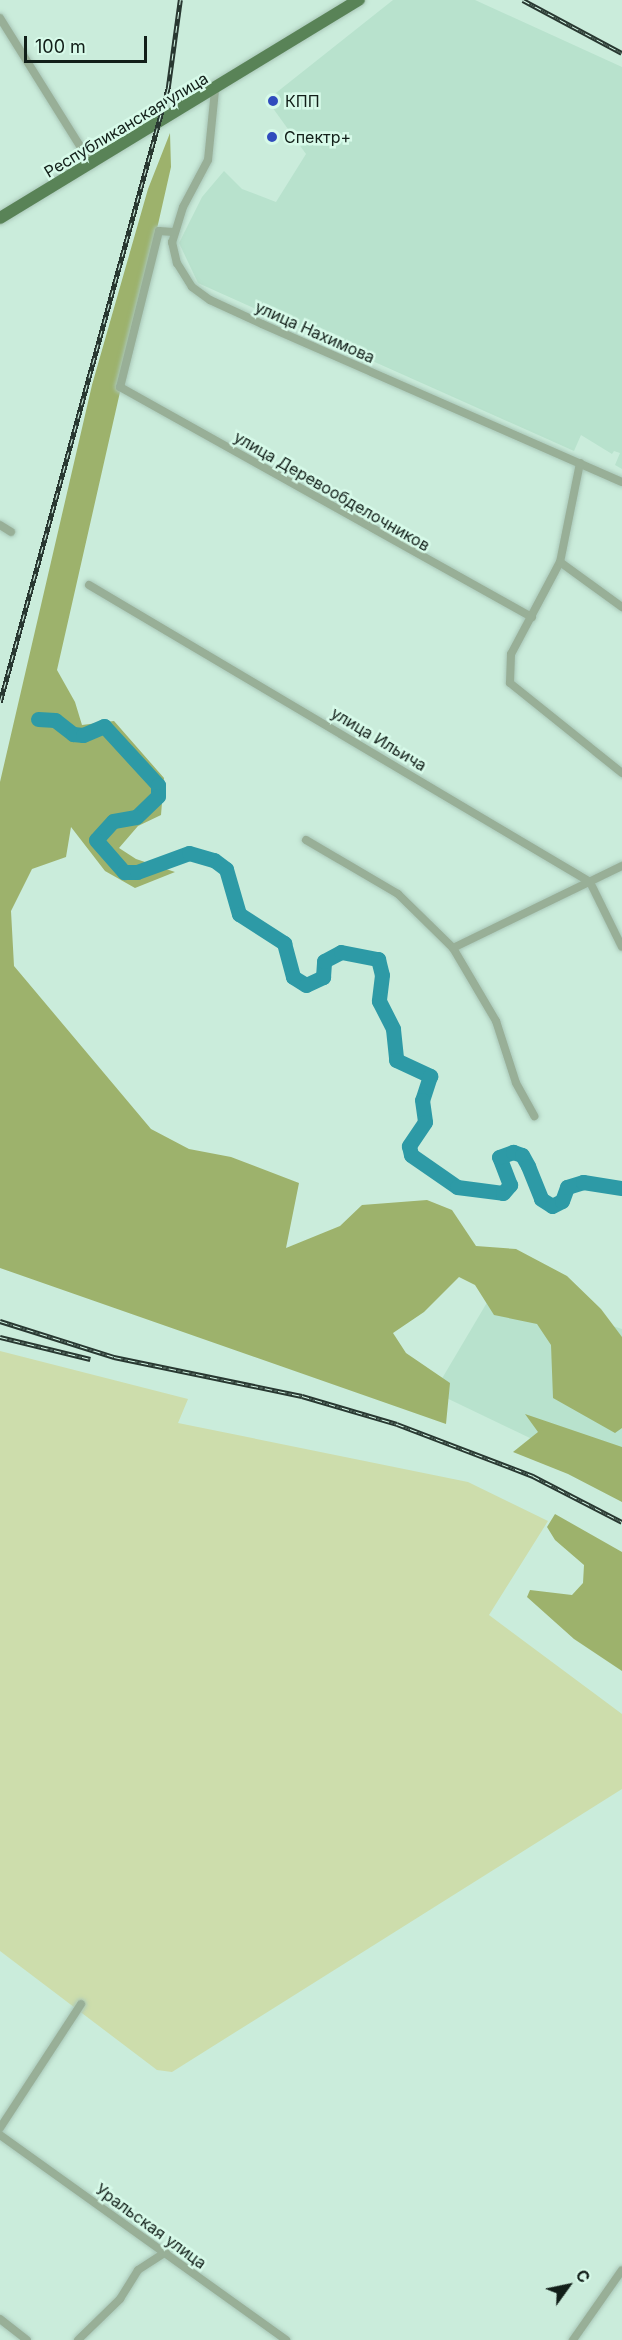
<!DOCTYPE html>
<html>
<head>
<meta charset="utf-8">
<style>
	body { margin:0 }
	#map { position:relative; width:622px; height:2340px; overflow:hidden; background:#caecdb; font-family:Inter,sans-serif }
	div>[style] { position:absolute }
	.built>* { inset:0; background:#b8e2cd }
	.green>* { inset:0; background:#cdddac }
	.forest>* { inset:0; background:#9db26c }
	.river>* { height:15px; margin:-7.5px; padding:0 7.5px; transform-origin:7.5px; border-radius:7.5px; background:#2d9aa6 }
	.roads { filter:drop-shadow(0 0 2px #a9c7b8) drop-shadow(0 0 2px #a9c7b8) }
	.street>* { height:8px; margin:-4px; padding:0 4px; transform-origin:4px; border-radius:4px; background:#98af97 }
	.primary>* { height:12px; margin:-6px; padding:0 6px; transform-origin:6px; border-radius:6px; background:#598357 }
	.rail>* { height:4.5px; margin-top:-2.25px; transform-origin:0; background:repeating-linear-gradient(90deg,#d7fae9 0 7px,#283831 0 14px); box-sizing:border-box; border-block:2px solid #283831 }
	.dots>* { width:16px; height:16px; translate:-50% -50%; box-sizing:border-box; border:3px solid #d7fae9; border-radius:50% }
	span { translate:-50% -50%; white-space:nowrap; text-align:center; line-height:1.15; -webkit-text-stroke:5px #d7fae9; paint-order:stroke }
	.poi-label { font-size:16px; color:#121f19 }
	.left { translate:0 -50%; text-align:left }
	.street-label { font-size:16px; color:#121f19 }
	.north { position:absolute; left:538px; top:2256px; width:60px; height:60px; -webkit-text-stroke:4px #d7fae9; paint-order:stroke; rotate:57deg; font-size:16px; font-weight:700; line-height:24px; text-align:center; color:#121f19 }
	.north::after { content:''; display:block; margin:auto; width:21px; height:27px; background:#121f19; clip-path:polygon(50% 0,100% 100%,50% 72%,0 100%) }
	.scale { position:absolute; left:24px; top:36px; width:123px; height:27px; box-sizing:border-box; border:3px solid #121f19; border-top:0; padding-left:8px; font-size:18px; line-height:21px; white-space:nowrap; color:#121f19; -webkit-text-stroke:4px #d7fae9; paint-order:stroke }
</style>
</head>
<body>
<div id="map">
	<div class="built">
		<i style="clip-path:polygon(393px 0,475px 0,622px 67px,622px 469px,615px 465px,620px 453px,614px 451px,612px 454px,581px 435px,574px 451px,198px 283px,179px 243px,202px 197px,224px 171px,242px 189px,276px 202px,306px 154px,267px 100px)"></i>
		<i style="clip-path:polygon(495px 1289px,622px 1329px,622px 1482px,434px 1392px)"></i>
	</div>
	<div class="green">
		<i style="clip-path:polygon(0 1351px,188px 1399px,178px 1423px,468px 1482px,548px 1521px,489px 1615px,622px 1714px,622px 1789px,172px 2072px,157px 2070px,0 1951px)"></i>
	</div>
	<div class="forest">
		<i style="clip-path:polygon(170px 133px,171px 167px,57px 670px,75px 702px,82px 725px,114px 721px,164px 778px,161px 815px,138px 826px,119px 848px,136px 859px,175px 872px,135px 888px,105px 871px,71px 827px,66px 857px,32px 869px,11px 911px,14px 966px,151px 1129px,189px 1149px,231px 1157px,299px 1183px,286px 1248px,340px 1226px,362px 1205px,427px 1200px,452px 1210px,476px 1246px,516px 1249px,567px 1276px,601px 1309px,622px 1337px,622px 1428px,615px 1433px,553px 1398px,551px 1345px,537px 1324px,494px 1315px,475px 1285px,459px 1277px,424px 1312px,393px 1333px,406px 1353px,450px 1383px,446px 1424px,0 1268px,0 782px,92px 385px,148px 189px)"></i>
		<i style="clip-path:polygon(525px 1414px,622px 1447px,622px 1502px,568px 1474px,513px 1452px,538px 1432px)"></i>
		<i style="clip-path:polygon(555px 1514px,622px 1552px,622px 1671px,574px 1639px,527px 1597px,530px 1590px,572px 1595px,583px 1583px,584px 1565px,555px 1540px,547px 1527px)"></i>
	</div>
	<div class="river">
		<i style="left:38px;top:719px;width:17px;rotate:3deg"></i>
		<i style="left:55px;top:720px;width:23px;rotate:38deg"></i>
		<i style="left:73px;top:734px;width:10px;rotate:6deg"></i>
		<i style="left:83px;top:735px;width:23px;rotate:-23deg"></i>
		<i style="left:104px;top:726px;width:80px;rotate:47.5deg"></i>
		<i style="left:158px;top:785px;width:11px;rotate:90deg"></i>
		<i style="left:158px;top:796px;width:30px;rotate:136deg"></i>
		<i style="left:136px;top:817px;width:23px;rotate:170deg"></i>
		<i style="left:113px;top:821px;width:25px;rotate:132deg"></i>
		<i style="left:96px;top:840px;width:43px;rotate:48.8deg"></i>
		<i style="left:124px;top:872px;width:13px"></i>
		<i style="left:137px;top:872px;width:55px;rotate:-20.1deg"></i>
		<i style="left:189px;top:853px;width:26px;rotate:16deg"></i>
		<i style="left:214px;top:860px;width:15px;rotate:37deg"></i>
		<i style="left:226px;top:869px;width:47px;rotate:73.9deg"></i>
		<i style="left:239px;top:914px;width:54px;rotate:32.8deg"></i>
		<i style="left:284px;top:943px;width:35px;rotate:75deg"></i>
		<i style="left:293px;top:977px;width:15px;rotate:32deg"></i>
		<i style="left:306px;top:985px;width:19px;rotate:-25deg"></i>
		<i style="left:323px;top:977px;width:16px;rotate:-86deg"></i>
		<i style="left:324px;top:961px;width:19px;rotate:-28deg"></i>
		<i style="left:341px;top:952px;width:38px;rotate:11deg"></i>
		<i style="left:378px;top:959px;width:16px;rotate:76deg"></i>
		<i style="left:382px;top:975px;width:26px;rotate:97deg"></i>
		<i style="left:379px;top:1001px;width:31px;rotate:63deg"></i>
		<i style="left:393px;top:1029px;width:31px;rotate:84deg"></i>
		<i style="left:396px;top:1060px;width:38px;rotate:25deg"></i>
		<i style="left:430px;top:1076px;width:25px;rotate:108deg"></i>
		<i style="left:422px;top:1100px;width:22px;rotate:82deg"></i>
		<i style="left:425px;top:1122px;width:29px;rotate:124deg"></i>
		<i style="left:409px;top:1146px;width:9px;rotate:77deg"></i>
		<i style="left:411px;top:1155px;width:56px;rotate:34.8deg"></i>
		<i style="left:457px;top:1187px;width:46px;rotate:7.4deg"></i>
		<i style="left:503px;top:1193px;width:11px;rotate:-49deg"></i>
		<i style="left:510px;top:1185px;width:30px;rotate:-111deg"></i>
		<i style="left:499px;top:1157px;width:15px;rotate:-20deg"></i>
		<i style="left:513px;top:1152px;width:9px;rotate:18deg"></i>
		<i style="left:522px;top:1155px;width:13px;rotate:61deg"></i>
		<i style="left:528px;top:1166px;width:35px;rotate:68deg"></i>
		<i style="left:541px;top:1199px;width:13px;rotate:32deg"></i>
		<i style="left:552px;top:1206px;width:11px;rotate:-27deg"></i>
		<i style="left:562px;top:1201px;width:15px;rotate:-70deg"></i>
		<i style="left:567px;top:1187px;width:17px;rotate:-17deg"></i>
		<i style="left:583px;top:1182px;width:39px;rotate:9deg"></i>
	</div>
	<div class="roads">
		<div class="street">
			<i style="left:0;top:18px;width:173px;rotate:58deg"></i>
			<i style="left:215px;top:90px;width:70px;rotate:95.7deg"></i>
			<i style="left:208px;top:160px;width:53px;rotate:118deg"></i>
			<i style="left:183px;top:207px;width:37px;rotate:107deg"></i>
			<i style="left:172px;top:242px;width:22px;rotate:77deg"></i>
			<i style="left:177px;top:263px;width:28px;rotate:58deg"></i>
			<i style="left:192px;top:287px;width:22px;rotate:36deg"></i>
			<i style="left:210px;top:300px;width:57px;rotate:24.8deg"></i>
			<i style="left:262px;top:324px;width:393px;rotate:23.7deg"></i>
			<i style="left:173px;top:232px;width:14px;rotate:-176deg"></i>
			<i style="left:159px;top:231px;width:161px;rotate:104deg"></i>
			<i style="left:120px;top:387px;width:472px;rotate:29.2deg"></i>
			<i style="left:580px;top:463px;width:101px;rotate:101.4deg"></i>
			<i style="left:560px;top:562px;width:104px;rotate:118deg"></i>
			<i style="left:511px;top:654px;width:29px;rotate:92deg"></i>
			<i style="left:510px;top:683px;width:144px;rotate:38.8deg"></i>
			<i style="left:0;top:525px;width:13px;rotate:32deg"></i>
			<i style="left:560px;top:562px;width:77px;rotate:36deg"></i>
			<i style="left:89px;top:585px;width:582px;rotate:30.66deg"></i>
			<i style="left:590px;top:882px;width:72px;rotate:63.8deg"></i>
			<i style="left:306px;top:840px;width:107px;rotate:30.4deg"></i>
			<i style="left:398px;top:894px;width:77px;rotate:44.5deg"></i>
			<i style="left:453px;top:948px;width:85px;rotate:59.5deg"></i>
			<i style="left:496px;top:1021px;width:65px;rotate:72.1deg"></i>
			<i style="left:516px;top:1083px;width:38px;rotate:61deg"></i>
			<i style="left:453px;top:948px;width:188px;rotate:-25.9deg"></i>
			<i style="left:0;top:2128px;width:148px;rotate:-56.8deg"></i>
			<i style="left:0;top:2135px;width:352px;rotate:35.6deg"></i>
			<i style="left:0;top:2319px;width:34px;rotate:38deg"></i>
			<i style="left:78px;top:2340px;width:59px;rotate:-44.3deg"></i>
			<i style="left:120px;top:2299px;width:34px;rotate:-58deg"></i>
			<i style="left:138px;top:2270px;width:33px;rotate:-33deg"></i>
			<i style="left:573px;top:2340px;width:85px;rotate:-55deg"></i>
		</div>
		<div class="primary">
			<i style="left:0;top:218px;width:420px;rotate:-31.3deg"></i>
		</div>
	</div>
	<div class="rail">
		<i style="left:523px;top:0;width:112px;rotate:28.2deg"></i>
		<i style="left:0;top:702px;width:637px;rotate:-74.7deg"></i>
		<i style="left:168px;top:88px;width:89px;rotate:-82.2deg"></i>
		<i style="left:0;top:1321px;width:120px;rotate:17.5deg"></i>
		<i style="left:114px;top:1357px;width:192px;rotate:11.7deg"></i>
		<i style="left:302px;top:1396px;width:99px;rotate:16.4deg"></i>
		<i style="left:397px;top:1424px;width:146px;rotate:20.9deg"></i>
		<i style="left:533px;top:1476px;width:100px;rotate:27.3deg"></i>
		<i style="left:0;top:1337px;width:93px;rotate:13.7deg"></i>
	</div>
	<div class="dots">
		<i style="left:273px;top:101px;background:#304cbd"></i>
		<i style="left:272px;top:137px;background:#304cbd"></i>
	</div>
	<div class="poi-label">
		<span class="left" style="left:285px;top:101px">КПП</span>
		<span class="left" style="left:284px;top:137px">Спектр+</span>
	</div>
	<div class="street-label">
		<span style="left:126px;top:125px;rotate:-31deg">Республиканская улица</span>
		<span style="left:315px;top:332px;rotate:24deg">улица Нахимова</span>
		<span style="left:332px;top:491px;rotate:30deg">улица Деревообделочников</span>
		<span style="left:379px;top:739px;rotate:31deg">улица Ильича</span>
		<span style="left:151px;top:2226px;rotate:36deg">Уральская улица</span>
	</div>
	<div class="north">С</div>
	<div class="scale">100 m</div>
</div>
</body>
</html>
